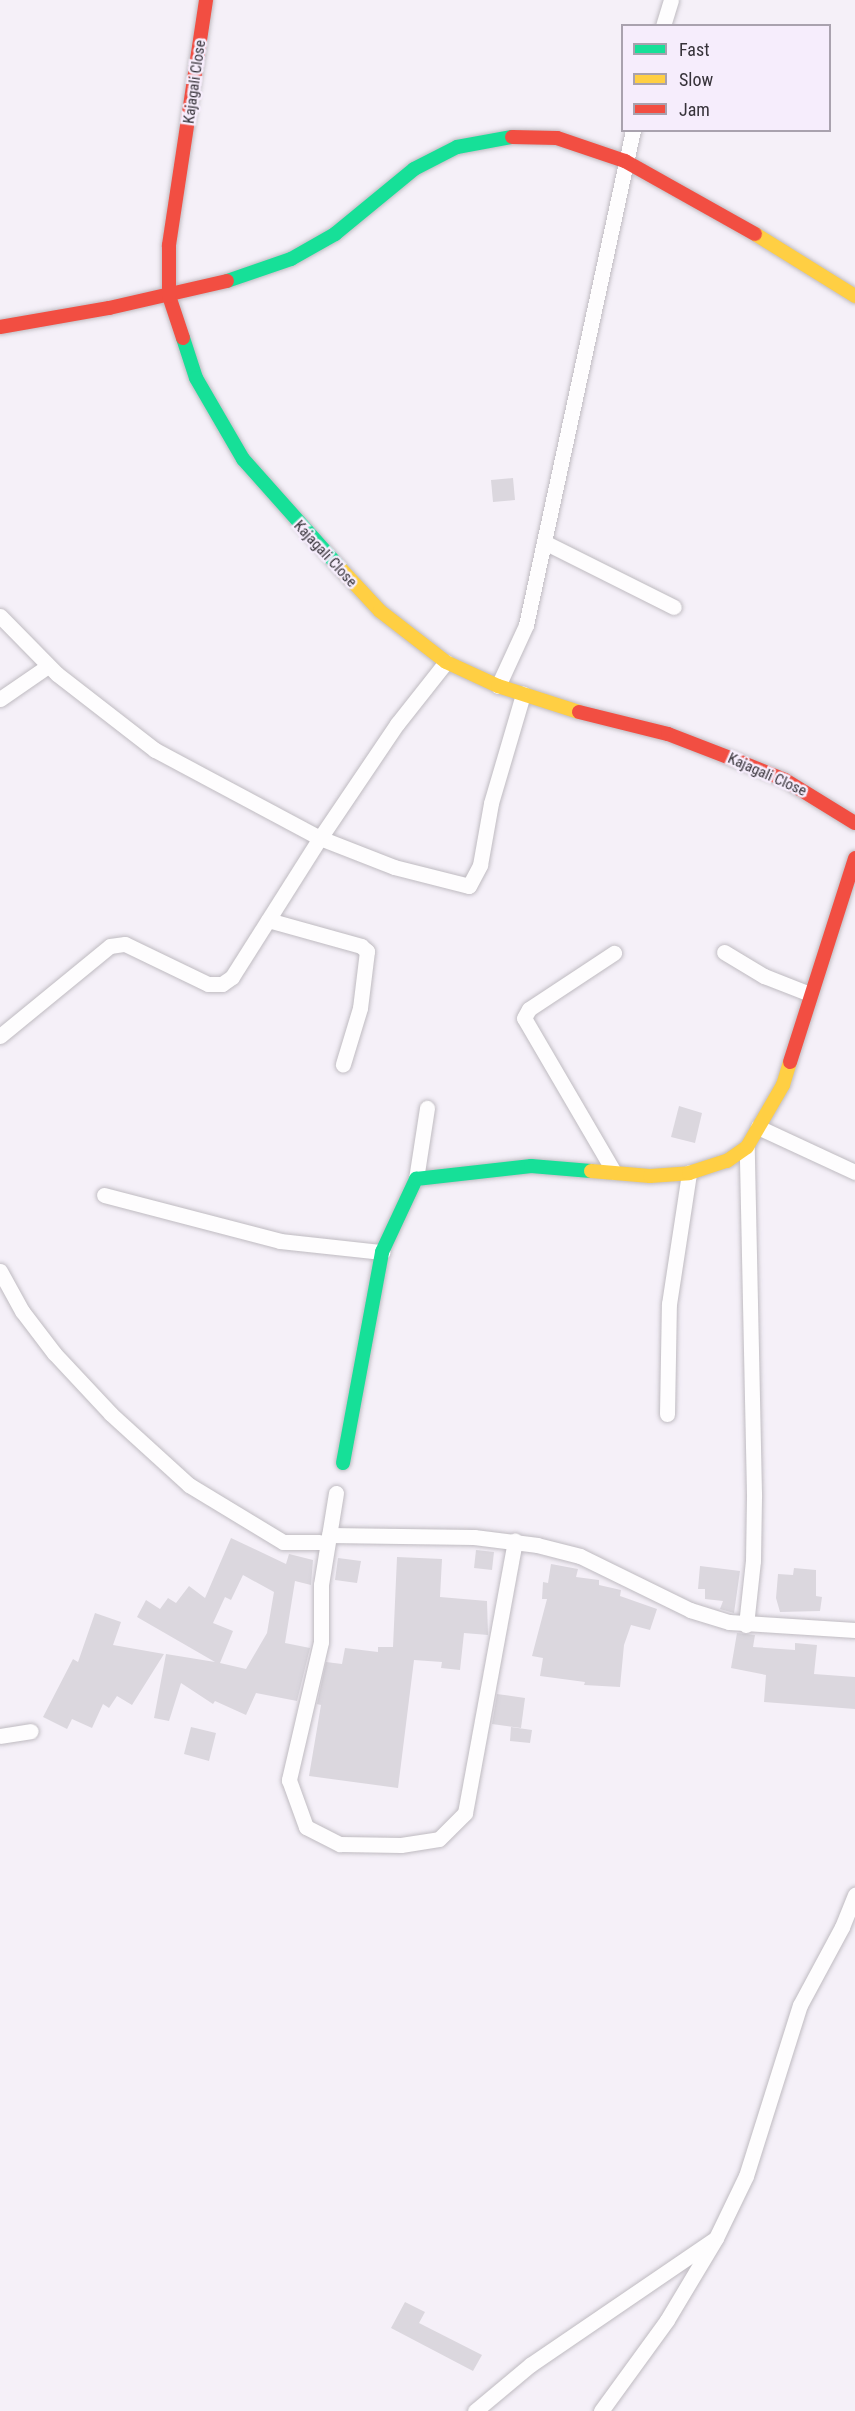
<!DOCTYPE html>
<html>
<head>
<meta charset="utf-8">
<style>
	body { margin:0 }
	#map { position:relative; width:855px; height:2411px; overflow:hidden; background:#f5f0f8; font-family:"Roboto Condensed",sans-serif }
	div>[style] { position:absolute }
	.building>* { inset:0; background:#dbd7de }
	.roads { filter:drop-shadow(0 0 2px #bfbbc1) drop-shadow(0 0 2px #bfbbc1) }
	.street>* { height:15px; margin:-7.5px; padding:0 7.5px; transform-origin:7.5px; border-radius:7.5px; background:#fefdfe }
	.fast>* { height:14px; margin:-7px; padding:0 7px; transform-origin:7px; border-radius:7px; background:#16e098 }
	.slow>* { height:14px; margin:-7px; padding:0 7px; transform-origin:7px; border-radius:7px; background:#ffcf43 }
	.jam>* { height:14px; margin:-7px; padding:0 7px; transform-origin:7px; border-radius:7px; background:#f24e42 }
	span { translate:-50% -50%; white-space:nowrap; text-align:center; line-height:1.15; -webkit-text-stroke:5px #f6edfc; paint-order:stroke }
	.street-label { font-size:15px; color:#363239 }
	.legend { position:absolute; left:621px; top:24px; width:210px; height:108px; box-sizing:border-box; background:#f6edfc; border:2px solid #a9a2ae; margin:0; padding:8px 10px; list-style:none; font-size:18px; color:#363239 }
	.legend li { display:flex; align-items:center; gap:12px; height:30px }
	.legend b { width:30px; border:2px solid #a9a2ae }
</style>
</head>
<body>
<div id="map">
	<div class="building">
		<i style="clip-path:polygon(513px 478px,515px 500px,493px 502px,491px 480px)"></i>
		<i style="clip-path:polygon(679px 1106px,702px 1113px,695px 1143px,671px 1137px)"></i>
		<i style="clip-path:polygon(evenodd,231px 1538px,286px 1564px,289px 1554px,313px 1560px,311px 1585px,295px 1581px,285px 1643px,310px 1648px,297px 1701px,256px 1693px,246px 1715px,215px 1701px,213px 1704px,181px 1683px,169px 1721px,154px 1718px,166px 1654px,215px 1662px,137px 1617px,146px 1600px,160px 1609px,168px 1598px,176px 1603px,189px 1586px,205px 1598px,231px 1538px,243px 1575px,274px 1592px,267px 1633px,246px 1669px,220px 1663px,233px 1631px,213px 1623px,225px 1597px,231px 1600px,243px 1575px)"></i>
		<i style="clip-path:polygon(476px 1550px,494px 1552px,492px 1570px,474px 1568px)"></i>
		<i style="clip-path:polygon(397px 1557px,442px 1559px,440px 1597px,487px 1601px,488px 1635px,464px 1633px,460px 1670px,441px 1668px,442px 1662px,414px 1660px,398px 1788px,309px 1776px,321px 1705px,317px 1704px,326px 1662px,342px 1664px,345px 1648px,378px 1652px,378px 1647px,393px 1647px)"></i>
		<i style="clip-path:polygon(338px 1558px,361px 1561px,357px 1583px,335px 1580px)"></i>
		<i style="clip-path:polygon(551px 1564px,578px 1569px,576px 1577px,599px 1580px,599px 1585px,621px 1590px,620px 1596px,657px 1609px,650px 1630px,631px 1625px,624px 1645px,620px 1687px,584px 1685px,585px 1682px,540px 1676px,543px 1658px,532px 1656px,547px 1599px,542px 1599px,543px 1582px,548px 1583px)"></i>
		<i style="clip-path:polygon(700px 1566px,740px 1571px,734px 1613px,720px 1609px,723px 1601px,705px 1599px,705px 1589px,698px 1589px)"></i>
		<i style="clip-path:polygon(794px 1568px,816px 1570px,816px 1596px,822px 1597px,820px 1611px,780px 1612px,776px 1598px,778px 1574px,793px 1575px)"></i>
		<i style="clip-path:polygon(95px 1613px,121px 1622px,113px 1645px,164px 1654px,132px 1705px,117px 1696px,109px 1708px,103px 1704px,92px 1728px,72px 1719px,67px 1729px,43px 1717px,73px 1659px,78px 1662px)"></i>
		<i style="clip-path:polygon(737px 1633px,755px 1635px,753px 1647px,795px 1650px,795px 1643px,817px 1645px,814px 1674px,855px 1677px,855px 1709px,764px 1702px,766px 1675px,731px 1668px)"></i>
		<i style="clip-path:polygon(497px 1694px,525px 1698px,521px 1728px,492px 1724px)"></i>
		<i style="clip-path:polygon(191px 1727px,216px 1733px,209px 1761px,184px 1754px)"></i>
		<i style="clip-path:polygon(511px 1727px,532px 1730px,530px 1743px,510px 1741px)"></i>
		<i style="clip-path:polygon(405px 2302px,425px 2312px,419px 2323px,482px 2355px,473px 2371px,391px 2328px)"></i>
	</div>
	<div class="roads">
		<div class="street">
			<i style="left:663px;top:26px;width:27px;rotate:-73deg"></i>
			<i style="left:544px;top:542px;width:145px;rotate:26.6deg"></i>
			<i style="left:0;top:616px;width:81px;rotate:45.5deg"></i>
			<i style="left:57px;top:674px;width:124px;rotate:37.8deg"></i>
			<i style="left:155px;top:750px;width:187px;rotate:28.1deg"></i>
			<i style="left:320px;top:838px;width:79px;rotate:21.4deg"></i>
			<i style="left:394px;top:867px;width:77px;rotate:14.2deg"></i>
			<i style="left:469px;top:886px;width:24px;rotate:-62deg"></i>
			<i style="left:480px;top:865px;width:63px;rotate:-79.9deg"></i>
			<i style="left:491px;top:803px;width:114px;rotate:-73.6deg"></i>
			<i style="left:498px;top:686px;width:67px;rotate:-65.3deg"></i>
			<i style="left:526px;top:625px;width:506px;rotate:-77.8deg"></i>
			<i style="left:0;top:699px;width:58px;rotate:-34.5deg"></i>
			<i style="left:268px;top:920px;width:97px;rotate:15.6deg"></i>
			<i style="left:361px;top:946px;width:8px;rotate:40deg"></i>
			<i style="left:367px;top:951px;width:57px;rotate:97deg"></i>
			<i style="left:360px;top:1008px;width:59px;rotate:106.9deg"></i>
			<i style="left:724px;top:952px;width:47px;rotate:31deg"></i>
			<i style="left:764px;top:976px;width:49px;rotate:21.4deg"></i>
			<i style="left:0;top:1036px;width:142px;rotate:-39.3deg"></i>
			<i style="left:110px;top:946px;width:15px;rotate:-8deg"></i>
			<i style="left:125px;top:944px;width:92px;rotate:25.7deg"></i>
			<i style="left:208px;top:984px;width:14px"></i>
			<i style="left:222px;top:984px;width:12px;rotate:-35deg"></i>
			<i style="left:232px;top:977px;width:165px;rotate:-57.7deg"></i>
			<i style="left:320px;top:838px;width:138px;rotate:-56deg"></i>
			<i style="left:397px;top:724px;width:79px;rotate:-51.7deg"></i>
			<i style="left:758px;top:1127px;width:107px;rotate:24.9deg"></i>
			<i style="left:614px;top:1172px;width:178px;rotate:-120.3deg"></i>
			<i style="left:524px;top:1018px;width:10px;rotate:-61deg"></i>
			<i style="left:529px;top:1009px;width:102px;rotate:-33.4deg"></i>
			<i style="left:416px;top:1179px;width:72px;rotate:-81.2deg"></i>
			<i style="left:104px;top:1195px;width:182px;rotate:14.6deg"></i>
			<i style="left:280px;top:1241px;width:103px;rotate:6.2deg"></i>
			<i style="left:0;top:1271px;width:46px;rotate:61.2deg"></i>
			<i style="left:22px;top:1311px;width:53px;rotate:52.7deg"></i>
			<i style="left:54px;top:1353px;width:83px;rotate:46.9deg"></i>
			<i style="left:111px;top:1414px;width:105px;rotate:42.3deg"></i>
			<i style="left:189px;top:1485px;width:110px;rotate:31.2deg"></i>
			<i style="left:283px;top:1542px;width:36px"></i>
			<i style="left:667px;top:1414px;width:110px;rotate:-89deg"></i>
			<i style="left:669px;top:1304px;width:133px;rotate:-81.3deg"></i>
			<i style="left:336px;top:1493px;width:93px;rotate:99.3deg"></i>
			<i style="left:321px;top:1585px;width:57px;rotate:90deg"></i>
			<i style="left:321px;top:1642px;width:142px;rotate:103.1deg"></i>
			<i style="left:289px;top:1780px;width:50px;rotate:70.1deg"></i>
			<i style="left:306px;top:1827px;width:38px;rotate:27deg"></i>
			<i style="left:340px;top:1844px;width:61px;rotate:0.9deg"></i>
			<i style="left:401px;top:1845px;width:38px;rotate:-9deg"></i>
			<i style="left:439px;top:1839px;width:37px;rotate:-45deg"></i>
			<i style="left:465px;top:1813px;width:277px;rotate:-79.6deg"></i>
			<i style="left:329px;top:1535px;width:145px;rotate:0.8deg"></i>
			<i style="left:474px;top:1537px;width:64px;rotate:7.2deg"></i>
			<i style="left:537px;top:1545px;width:44px;rotate:14.3deg"></i>
			<i style="left:580px;top:1556px;width:123px;rotate:26.1deg"></i>
			<i style="left:690px;top:1610px;width:41px;rotate:17.1deg"></i>
			<i style="left:729px;top:1622px;width:126px;rotate:3.6deg"></i>
			<i style="left:746px;top:1625px;width:64px;rotate:-83.8deg"></i>
			<i style="left:753px;top:1561px;width:67px;rotate:-89.1deg"></i>
			<i style="left:754px;top:1494px;width:347px;rotate:-91.2deg"></i>
			<i style="left:0;top:1736px;width:31px;rotate:-9deg"></i>
			<i style="left:475px;top:2411px;width:72px;rotate:-39.9deg"></i>
			<i style="left:530px;top:2365px;width:222px;rotate:-34.3deg"></i>
			<i style="left:601px;top:2411px;width:112px;rotate:-54deg"></i>
			<i style="left:667px;top:2320px;width:96px;rotate:-59.1deg"></i>
			<i style="left:716px;top:2238px;width:69px;rotate:-64.2deg"></i>
			<i style="left:746px;top:2176px;width:179px;rotate:-72.5deg"></i>
			<i style="left:800px;top:2005px;width:89px;rotate:-61.7deg"></i>
			<i style="left:842px;top:1927px;width:35px;rotate:-68deg"></i>
		</div>
		<div class="fast">
			<i style="left:227px;top:281px;width:68px;rotate:-19deg"></i>
			<i style="left:291px;top:259px;width:51px;rotate:-29.6deg"></i>
			<i style="left:335px;top:234px;width:102px;rotate:-39.4deg"></i>
			<i style="left:414px;top:169px;width:48px;rotate:-27.1deg"></i>
			<i style="left:457px;top:147px;width:56px;rotate:-10.3deg"></i>
			<i style="left:183px;top:338px;width:42px;rotate:72deg"></i>
			<i style="left:196px;top:378px;width:94px;rotate:59.9deg"></i>
			<i style="left:243px;top:459px;width:147px;rotate:48.3deg"></i>
			<i style="left:343px;top:1463px;width:215px;rotate:-79.5deg"></i>
			<i style="left:382px;top:1252px;width:81px;rotate:-65deg"></i>
			<i style="left:416px;top:1179px;width:116px;rotate:-6.4deg"></i>
			<i style="left:531px;top:1166px;width:60px;rotate:4.8deg"></i>
		</div>
		<div class="slow">
			<i style="left:755px;top:234px;width:118px;rotate:31.8deg"></i>
			<i style="left:341px;top:569px;width:57px;rotate:47.1deg"></i>
			<i style="left:380px;top:611px;width:83px;rotate:37.7deg"></i>
			<i style="left:446px;top:662px;width:57px;rotate:24.8deg"></i>
			<i style="left:498px;top:686px;width:85px;rotate:17.8deg"></i>
			<i style="left:591px;top:1171px;width:59px;rotate:4.8deg"></i>
			<i style="left:650px;top:1176px;width:39px;rotate:-4deg"></i>
			<i style="left:689px;top:1173px;width:40px;rotate:-18deg"></i>
			<i style="left:727px;top:1161px;width:24px;rotate:-35deg"></i>
			<i style="left:747px;top:1147px;width:72px;rotate:-59.9deg"></i>
			<i style="left:783px;top:1085px;width:24px;rotate:-73deg"></i>
		</div>
		<div class="jam">
			<i style="left:512px;top:137px;width:45px;rotate:1.3deg"></i>
			<i style="left:557px;top:138px;width:72px;rotate:18.7deg"></i>
			<i style="left:625px;top:161px;width:149px;rotate:29.3deg"></i>
			<i style="left:0;top:327px;width:111px;rotate:-9.9deg"></i>
			<i style="left:109px;top:308px;width:121px;rotate:-12.9deg"></i>
			<i style="left:183px;top:338px;width:44px;rotate:-108.4deg"></i>
			<i style="left:169px;top:296px;width:51px;rotate:-90deg"></i>
			<i style="left:169px;top:245px;width:248px;rotate:-81.4deg"></i>
			<i style="left:579px;top:712px;width:92px;rotate:13.9deg"></i>
			<i style="left:668px;top:734px;width:75px;rotate:21.1deg"></i>
			<i style="left:738px;top:761px;width:51px;rotate:22deg"></i>
			<i style="left:785px;top:780px;width:82px;rotate:31.6deg"></i>
			<i style="left:790px;top:1062px;width:214px;rotate:-72.3deg"></i>
		</div>
	</div>
	<div class="street-label">
		<span style="left:195px;top:82px;rotate:-82deg">Kajagali Close</span>
		<span style="left:325px;top:554px;rotate:47deg">Kajagali Close</span>
		<span style="left:767px;top:775px;rotate:24deg">Kajagali Close</span>
	</div>
	<ul class="legend">
	<li><b style="height:8px;background:#16e098"></b>Fast</li>
	<li><b style="height:8px;background:#ffcf43"></b>Slow</li>
	<li><b style="height:8px;background:#f24e42"></b>Jam</li>
	</ul>
</div>
</body>
</html>
